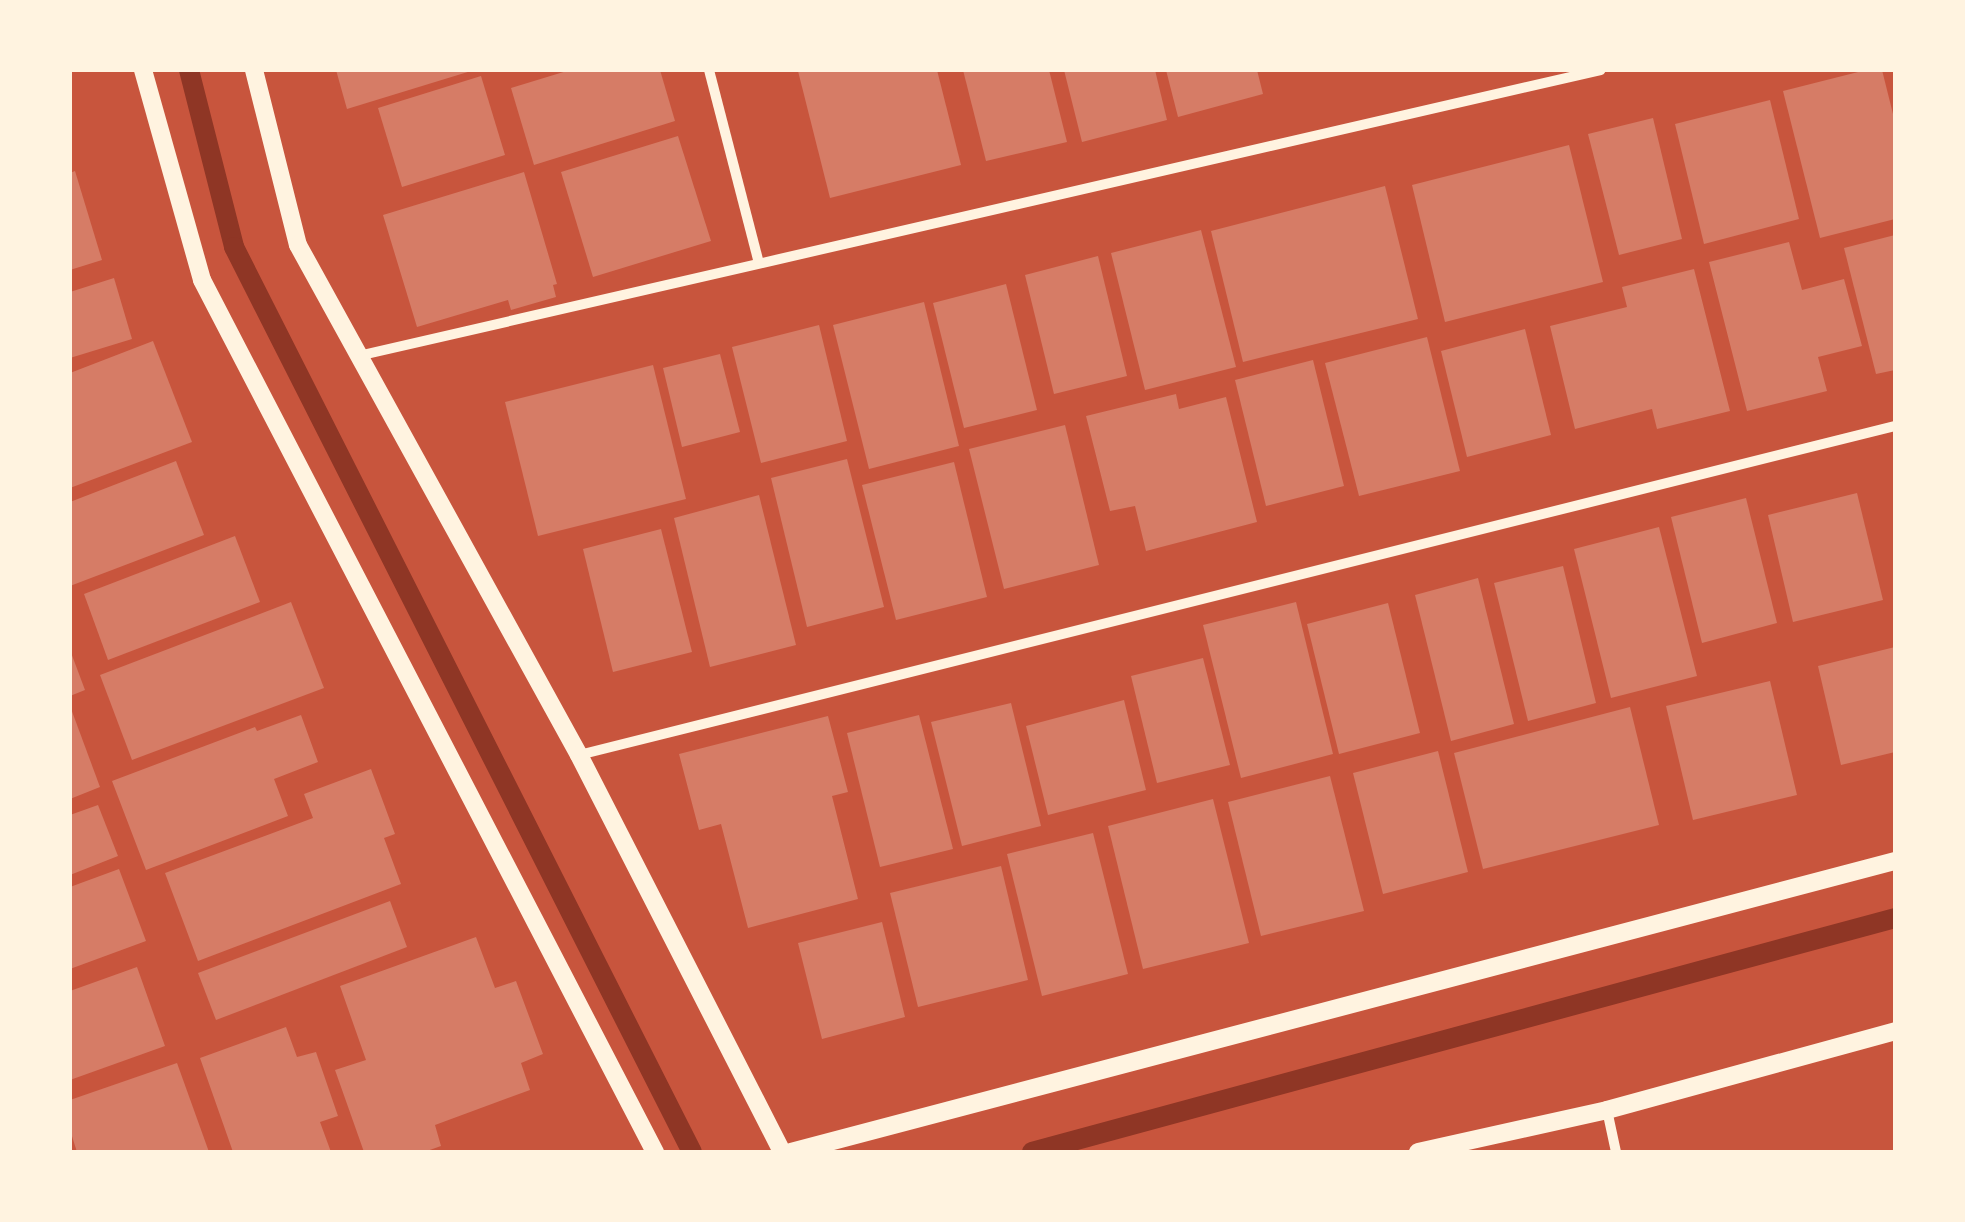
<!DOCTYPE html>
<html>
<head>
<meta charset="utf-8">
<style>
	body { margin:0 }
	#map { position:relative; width:1965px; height:1222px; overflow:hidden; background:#c8553d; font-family:"Alegreya Sans",sans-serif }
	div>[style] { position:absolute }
	.stream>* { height:20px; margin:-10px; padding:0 10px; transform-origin:10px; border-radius:10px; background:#8f3625 }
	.building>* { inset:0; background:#d67c66 }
	.minor>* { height:10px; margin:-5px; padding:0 5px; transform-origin:5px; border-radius:5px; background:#fff3e0 }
	.tertiary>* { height:18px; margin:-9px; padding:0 9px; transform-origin:9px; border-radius:9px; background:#fff3e0 }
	span { translate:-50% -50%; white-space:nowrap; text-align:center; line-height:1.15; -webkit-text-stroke:8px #fff3e0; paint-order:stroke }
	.frame { position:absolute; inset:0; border:72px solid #fff3e0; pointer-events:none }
</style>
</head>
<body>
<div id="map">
	<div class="stream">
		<i style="left:189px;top:70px;width:183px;rotate:75.7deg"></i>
		<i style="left:234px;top:247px;width:1014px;rotate:63.16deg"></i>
		<i style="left:1032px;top:1152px;width:894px;rotate:-15.17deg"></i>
	</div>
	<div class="building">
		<i style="clip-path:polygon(336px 70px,471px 70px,471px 71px,347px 109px)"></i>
		<i style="clip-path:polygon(570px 70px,660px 70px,675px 121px,534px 165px,511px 88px)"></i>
		<i style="clip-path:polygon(937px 70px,961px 165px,830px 198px,798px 71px)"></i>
		<i style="clip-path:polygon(963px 70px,1049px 70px,1067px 142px,986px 161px)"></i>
		<i style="clip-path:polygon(1064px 70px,1155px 70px,1167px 120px,1082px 142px)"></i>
		<i style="clip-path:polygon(1166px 70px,1257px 70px,1263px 94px,1178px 117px)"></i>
		<i style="clip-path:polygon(1866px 70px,1882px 70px,1895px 122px,1895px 219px,1820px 238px,1783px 91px)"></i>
		<i style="clip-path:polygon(481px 76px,505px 155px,402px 187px,378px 108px)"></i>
		<i style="clip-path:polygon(1770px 100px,1799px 219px,1704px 244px,1675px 124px)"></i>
		<i style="clip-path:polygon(1653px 118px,1682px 239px,1619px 255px,1588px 134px)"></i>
		<i style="clip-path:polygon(678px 136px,711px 241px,593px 277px,561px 172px)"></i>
		<i style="clip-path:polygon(1569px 145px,1603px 282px,1445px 322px,1412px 185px)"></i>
		<i style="clip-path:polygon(75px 171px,102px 260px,70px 270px,70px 173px)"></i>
		<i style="clip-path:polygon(524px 172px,557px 284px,553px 285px,556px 297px,511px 310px,508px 300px,417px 327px,383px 215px)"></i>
		<i style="clip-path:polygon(1385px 186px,1418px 319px,1243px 362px,1211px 231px)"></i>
		<i style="clip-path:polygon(1201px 230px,1236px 367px,1145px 390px,1111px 253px)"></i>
		<i style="clip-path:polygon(1895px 235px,1895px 370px,1876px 374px,1844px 248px)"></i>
		<i style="clip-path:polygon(1789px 242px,1802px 290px,1844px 279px,1862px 346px,1818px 357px,1827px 391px,1747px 411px,1709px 262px)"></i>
		<i style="clip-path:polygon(1098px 256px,1127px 376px,1054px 394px,1025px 275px)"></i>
		<i style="clip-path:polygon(1694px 269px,1730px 411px,1657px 429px,1652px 409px,1575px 429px,1550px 326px,1627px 307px,1622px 287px)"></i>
		<i style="clip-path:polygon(114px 278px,132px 339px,70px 358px,70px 292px)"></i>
		<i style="clip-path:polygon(1006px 284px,1037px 410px,964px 428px,933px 303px)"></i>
		<i style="clip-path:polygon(924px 302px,959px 446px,869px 469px,833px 325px)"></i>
		<i style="clip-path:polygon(819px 325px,847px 441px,761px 463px,732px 347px)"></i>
		<i style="clip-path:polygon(1525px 329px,1551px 435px,1467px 457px,1441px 351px)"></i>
		<i style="clip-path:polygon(1427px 337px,1460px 471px,1359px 496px,1325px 363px)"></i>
		<i style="clip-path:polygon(153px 341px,192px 442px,70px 488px,70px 373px)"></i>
		<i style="clip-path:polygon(720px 354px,740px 432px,682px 447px,663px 368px)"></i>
		<i style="clip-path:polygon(1313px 360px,1344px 486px,1266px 506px,1235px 380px)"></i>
		<i style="clip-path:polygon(653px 365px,686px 499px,538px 536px,505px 402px)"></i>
		<i style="clip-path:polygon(1176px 394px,1179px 409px,1226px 397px,1257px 522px,1146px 551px,1135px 506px,1110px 511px,1086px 416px)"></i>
		<i style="clip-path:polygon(1065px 425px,1099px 565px,1004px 589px,969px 449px)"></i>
		<i style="clip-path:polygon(847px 459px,884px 607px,807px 627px,771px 478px)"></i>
		<i style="clip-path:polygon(176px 461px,204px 535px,70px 586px,70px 502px)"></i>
		<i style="clip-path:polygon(954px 462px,987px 597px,896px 620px,862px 485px)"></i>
		<i style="clip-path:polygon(1857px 493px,1883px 600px,1793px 622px,1768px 515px)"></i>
		<i style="clip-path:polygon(759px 495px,796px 645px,710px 667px,674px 518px)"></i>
		<i style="clip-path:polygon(1746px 498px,1777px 623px,1702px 643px,1671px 517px)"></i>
		<i style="clip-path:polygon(1659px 527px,1697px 676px,1611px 698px,1574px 549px)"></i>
		<i style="clip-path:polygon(661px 529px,692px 652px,613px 672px,583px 549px)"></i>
		<i style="clip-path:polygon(235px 536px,260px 602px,108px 660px,84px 594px)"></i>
		<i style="clip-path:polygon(1563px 566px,1596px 703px,1528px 721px,1494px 583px)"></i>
		<i style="clip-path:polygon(1478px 578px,1514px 724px,1451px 741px,1415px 595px)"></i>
		<i style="clip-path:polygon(291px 602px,324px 688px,132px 760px,100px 675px)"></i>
		<i style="clip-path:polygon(1296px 602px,1333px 754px,1241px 778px,1203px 625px)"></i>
		<i style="clip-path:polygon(1388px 603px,1420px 733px,1339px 754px,1307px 624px)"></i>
		<i style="clip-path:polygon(1895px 647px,1895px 752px,1841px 765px,1818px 666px)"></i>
		<i style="clip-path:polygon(70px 650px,85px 690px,70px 696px)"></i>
		<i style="clip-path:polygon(1203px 658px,1230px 765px,1157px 783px,1131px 676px)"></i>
		<i style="clip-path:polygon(1770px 681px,1797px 795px,1693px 820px,1666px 706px)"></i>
		<i style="clip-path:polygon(1124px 700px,1146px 790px,1048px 815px,1026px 726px)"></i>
		<i style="clip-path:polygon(1011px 703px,1041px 826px,962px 846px,931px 722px)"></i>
		<i style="clip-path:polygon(70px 706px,100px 787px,70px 799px)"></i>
		<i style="clip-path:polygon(1630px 707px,1659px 825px,1483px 869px,1454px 753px)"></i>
		<i style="clip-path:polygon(301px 715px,318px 762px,274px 779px,288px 816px,146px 870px,112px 781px,255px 727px,257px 731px)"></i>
		<i style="clip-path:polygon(919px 715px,953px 849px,880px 867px,847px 733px)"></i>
		<i style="clip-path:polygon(828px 716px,848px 792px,832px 796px,858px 899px,748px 928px,721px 824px,699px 830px,679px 754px)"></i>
		<i style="clip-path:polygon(1438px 751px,1468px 872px,1383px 894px,1353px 773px)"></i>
		<i style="clip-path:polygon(371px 769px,395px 834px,384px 838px,401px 884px,198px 961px,165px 873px,313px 818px,304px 794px)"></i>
		<i style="clip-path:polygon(1330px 776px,1364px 911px,1261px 936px,1228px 802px)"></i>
		<i style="clip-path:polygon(1213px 799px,1249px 943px,1143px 969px,1108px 826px)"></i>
		<i style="clip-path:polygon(98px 805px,118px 856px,70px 875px,70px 815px)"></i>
		<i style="clip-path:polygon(1093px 833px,1128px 974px,1042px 996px,1007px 854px)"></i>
		<i style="clip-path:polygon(1001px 866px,1028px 980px,918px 1007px,890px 893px)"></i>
		<i style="clip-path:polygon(119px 869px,146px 941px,70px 969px,70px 887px)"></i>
		<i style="clip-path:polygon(390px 901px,407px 947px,216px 1020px,198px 973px)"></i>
		<i style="clip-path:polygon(882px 922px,905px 1017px,822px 1039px,798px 943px)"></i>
		<i style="clip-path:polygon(476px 937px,495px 988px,516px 981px,543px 1054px,521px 1063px,530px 1090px,435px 1125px,441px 1146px,424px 1152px,364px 1152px,335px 1070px,366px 1060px,340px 986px)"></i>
		<i style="clip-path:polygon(137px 967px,165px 1046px,70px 1080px,70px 991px)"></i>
		<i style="clip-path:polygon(286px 1027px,297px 1057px,316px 1052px,338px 1116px,320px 1122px,331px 1152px,233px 1152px,200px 1058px)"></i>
		<i style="clip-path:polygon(177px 1063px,209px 1152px,77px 1152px,70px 1130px,70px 1100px)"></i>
	</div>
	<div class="minor">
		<i style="left:709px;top:70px;width:199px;rotate:75.5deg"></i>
		<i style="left:358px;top:356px;width:1275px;rotate:-12.96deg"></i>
		<i style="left:579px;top:755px;width:1357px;rotate:-14.04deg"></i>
		<i style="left:1607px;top:1110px;width:43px;rotate:77.9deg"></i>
	</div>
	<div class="tertiary">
		<i style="left:143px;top:70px;width:218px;rotate:74.3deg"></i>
		<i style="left:202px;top:280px;width:983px;rotate:62.55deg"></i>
		<i style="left:254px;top:70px;width:180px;rotate:75.9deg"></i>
		<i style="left:298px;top:245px;width:582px;rotate:61.15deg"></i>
		<i style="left:579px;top:755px;width:446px;rotate:62.9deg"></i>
		<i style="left:791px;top:1152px;width:1142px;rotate:-14.77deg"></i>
		<i style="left:1418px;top:1152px;width:194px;rotate:-12.5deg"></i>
		<i style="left:1607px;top:1110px;width:299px;rotate:-15.3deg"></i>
	</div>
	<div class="frame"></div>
</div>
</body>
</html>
